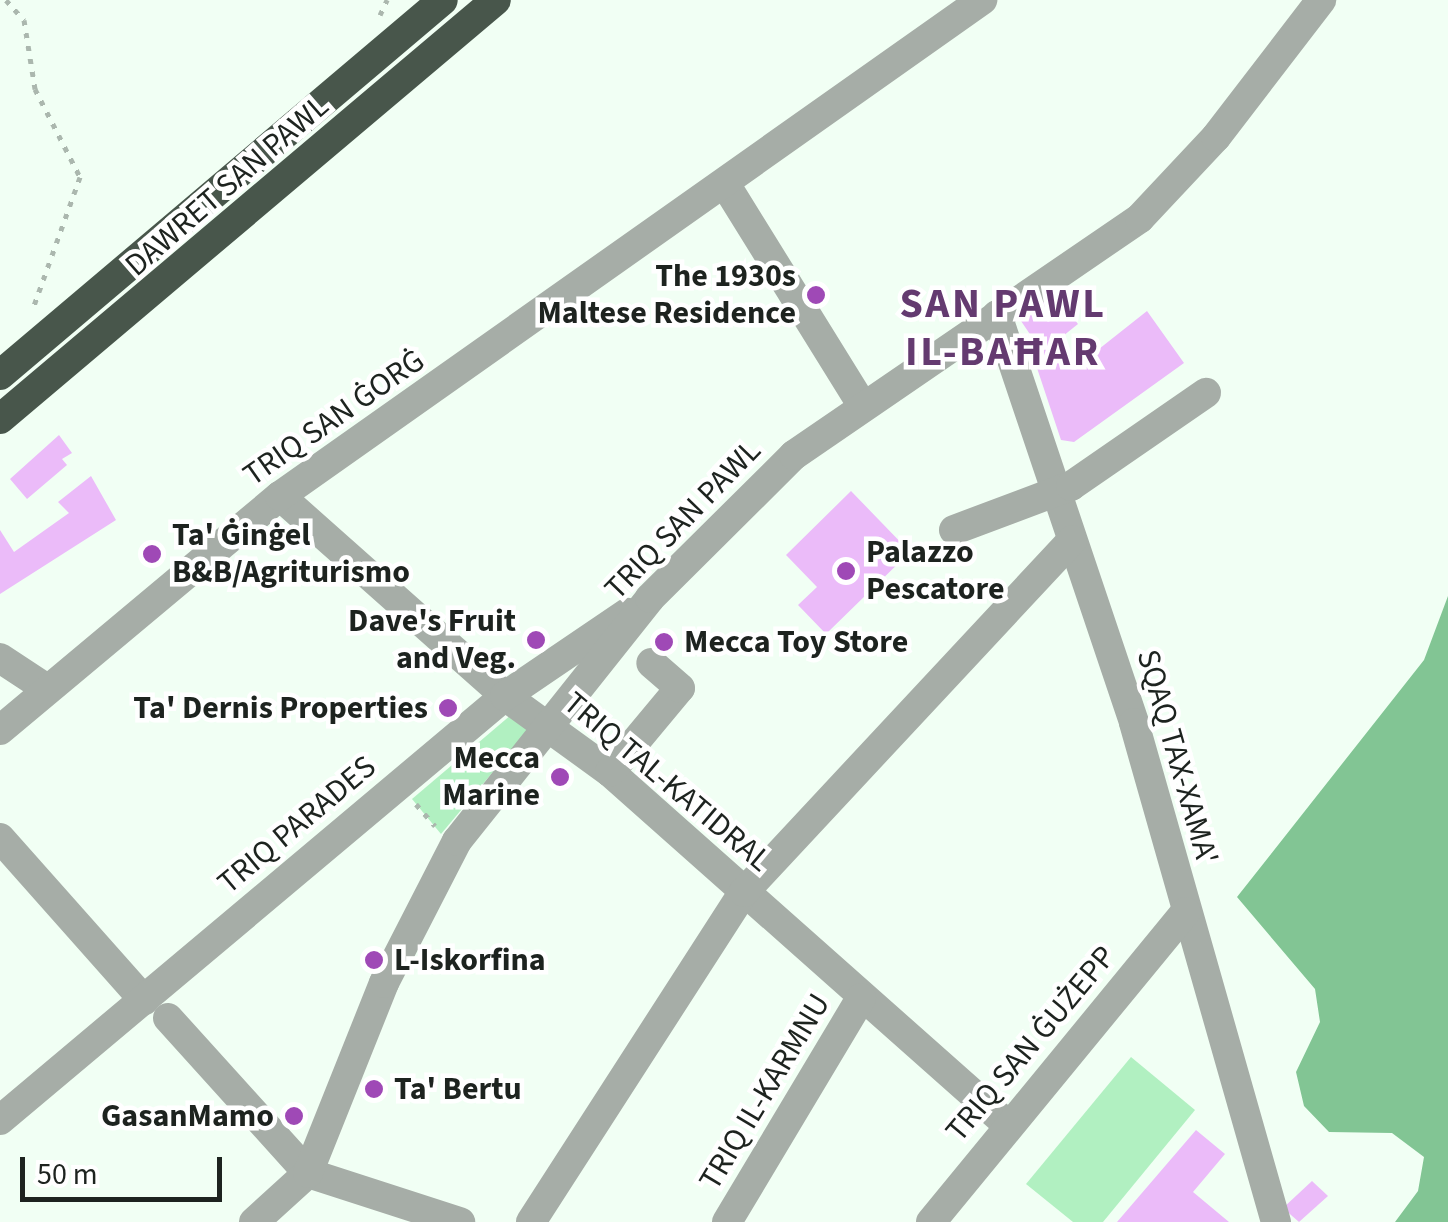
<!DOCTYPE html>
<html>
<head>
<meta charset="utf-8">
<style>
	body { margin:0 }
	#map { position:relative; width:1448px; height:1222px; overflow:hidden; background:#f1fff4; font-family:"Source Sans 3",sans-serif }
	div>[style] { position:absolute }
	.green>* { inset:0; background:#b1f0c1 }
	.water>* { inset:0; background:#82c594 }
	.building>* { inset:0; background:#ebbbf9 }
	.path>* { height:5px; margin-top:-2.5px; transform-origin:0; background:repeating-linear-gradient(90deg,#abb7ae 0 5px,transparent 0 13px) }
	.minor>* { height:30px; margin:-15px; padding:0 15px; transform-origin:15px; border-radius:15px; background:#a6ada7 }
	.highway>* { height:30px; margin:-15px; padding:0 15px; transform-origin:15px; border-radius:15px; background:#48564b }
	.dots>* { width:28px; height:28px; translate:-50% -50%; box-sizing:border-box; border:5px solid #fff; border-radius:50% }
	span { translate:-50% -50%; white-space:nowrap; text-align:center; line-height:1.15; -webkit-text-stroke:9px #fff; paint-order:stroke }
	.street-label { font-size:32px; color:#1d231f }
	.poi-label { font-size:32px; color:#1d231f; font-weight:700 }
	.right { translate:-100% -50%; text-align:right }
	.left { translate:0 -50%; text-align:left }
	.district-label { font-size:42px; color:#643a70; font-weight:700; letter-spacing:2.5px }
	.scale { position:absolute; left:20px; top:1157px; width:202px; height:45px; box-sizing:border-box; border:5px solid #1d231f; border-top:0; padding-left:12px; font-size:30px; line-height:35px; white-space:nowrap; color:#1d231f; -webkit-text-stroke:8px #fff; paint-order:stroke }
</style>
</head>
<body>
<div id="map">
	<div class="green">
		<i style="clip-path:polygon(511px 715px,528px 730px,441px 834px,412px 799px)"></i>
		<i style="clip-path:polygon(1131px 1057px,1195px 1110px,1103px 1222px,1073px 1222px,1026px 1184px)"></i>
	</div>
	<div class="water">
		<i style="clip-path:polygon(1448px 596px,1448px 1222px,1395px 1222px,1418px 1191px,1424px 1157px,1392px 1133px,1329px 1132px,1304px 1106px,1296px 1072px,1320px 1022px,1315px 989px,1237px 897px,1424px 660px)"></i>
	</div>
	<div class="building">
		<i style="clip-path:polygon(1052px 290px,1078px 324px,1058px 340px,1080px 364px,1147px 311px,1184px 363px,1074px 442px,1061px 440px,1036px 365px,1046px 358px,1019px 318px)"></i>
		<i style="clip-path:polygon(59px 435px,72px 453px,62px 459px,67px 465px,27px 499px,10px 479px)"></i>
		<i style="clip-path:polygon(91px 476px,116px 520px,0 594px,0 530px,14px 552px,69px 513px,58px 502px)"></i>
		<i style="clip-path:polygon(851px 491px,910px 552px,826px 634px,798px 605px,817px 587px,786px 555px)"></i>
		<i style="clip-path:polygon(1196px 1130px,1225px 1154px,1193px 1192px,1229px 1222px,1117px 1222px)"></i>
		<i style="clip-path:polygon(1312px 1181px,1328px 1196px,1299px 1222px,1283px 1208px)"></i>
	</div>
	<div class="path">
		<i style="left:6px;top:0;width:27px;rotate:48deg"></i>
		<i style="left:24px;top:20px;width:70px;rotate:80.9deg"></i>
		<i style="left:35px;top:89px;width:99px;rotate:62.9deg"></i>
		<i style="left:80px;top:177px;width:142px;rotate:109.7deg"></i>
		<i style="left:380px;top:15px;width:17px;rotate:-65deg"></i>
		<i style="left:416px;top:804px;width:29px;rotate:49deg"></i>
	</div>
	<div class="minor">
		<i style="left:727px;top:187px;width:256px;rotate:58.2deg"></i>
		<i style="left:997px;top:315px;width:430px;rotate:71.4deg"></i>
		<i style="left:1134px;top:723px;width:519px;rotate:74.12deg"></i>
		<i style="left:280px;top:496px;width:301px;rotate:41.6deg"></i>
		<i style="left:505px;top:696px;width:130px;rotate:35.9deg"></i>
		<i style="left:610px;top:772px;width:532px;rotate:41.57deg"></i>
		<i style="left:954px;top:530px;width:125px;rotate:-20.6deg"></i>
		<i style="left:1071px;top:486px;width:164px;rotate:-34.6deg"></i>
		<i style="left:0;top:658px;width:56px;rotate:33.4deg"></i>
		<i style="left:0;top:730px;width:365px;rotate:-39.9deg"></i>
		<i style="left:280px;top:496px;width:860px;rotate:-35.24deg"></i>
		<i style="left:610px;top:772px;width:109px;rotate:-50.2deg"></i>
		<i style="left:680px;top:688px;width:38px;rotate:-139deg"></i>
		<i style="left:0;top:838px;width:217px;rotate:48.4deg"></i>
		<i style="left:168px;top:1018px;width:209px;rotate:47.9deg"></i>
		<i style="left:308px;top:1173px;width:160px;rotate:17.9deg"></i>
		<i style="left:0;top:1120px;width:659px;rotate:-40.02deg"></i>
		<i style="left:505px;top:696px;width:148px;rotate:-34.2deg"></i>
		<i style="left:254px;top:1222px;width:73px;rotate:-42.2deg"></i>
		<i style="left:308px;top:1173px;width:205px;rotate:-68.2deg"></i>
		<i style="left:384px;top:983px;width:160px;rotate:-62.8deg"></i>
		<i style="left:457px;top:841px;width:310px;rotate:-51.5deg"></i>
		<i style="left:650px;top:598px;width:203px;rotate:-44.8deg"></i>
		<i style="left:794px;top:455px;width:419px;rotate:-34.4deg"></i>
		<i style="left:1140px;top:218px;width:111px;rotate:-46.8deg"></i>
		<i style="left:1216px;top:137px;width:173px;rotate:-52.5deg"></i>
		<i style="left:531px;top:1222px;width:393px;rotate:-57.2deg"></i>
		<i style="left:744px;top:892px;width:481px;rotate:-47deg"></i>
		<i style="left:727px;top:1222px;width:261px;rotate:-59.1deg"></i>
		<i style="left:931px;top:1222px;width:401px;rotate:-50.6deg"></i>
	</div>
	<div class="highway">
		<i style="left:0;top:375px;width:580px;rotate:-40.25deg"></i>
		<i style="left:0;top:419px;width:649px;rotate:-40.19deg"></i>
	</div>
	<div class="dots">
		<i style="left:816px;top:295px;background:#9f49b6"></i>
		<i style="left:152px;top:554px;background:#9f49b6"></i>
		<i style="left:846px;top:571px;background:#9f49b6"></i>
		<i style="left:536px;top:640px;background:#9f49b6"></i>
		<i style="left:664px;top:642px;background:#9f49b6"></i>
		<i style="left:448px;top:708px;background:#9f49b6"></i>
		<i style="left:560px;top:777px;background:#9f49b6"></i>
		<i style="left:374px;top:960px;background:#9f49b6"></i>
		<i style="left:374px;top:1089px;background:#9f49b6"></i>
		<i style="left:294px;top:1116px;background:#9f49b6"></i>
	</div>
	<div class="street-label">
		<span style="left:227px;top:186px;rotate:-41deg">DAWRET SAN PAWL</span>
		<span style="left:334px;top:418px;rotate:-35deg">TRIQ SAN ĠORĠ</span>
		<span style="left:683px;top:520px;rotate:-46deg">TRIQ SAN PAWL</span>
		<span style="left:1177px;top:757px;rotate:74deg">SQAQ TAX-XAMA'</span>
		<span style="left:667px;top:782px;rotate:40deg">TRIQ TAL-KATIDRAL</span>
		<span style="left:297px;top:825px;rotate:-40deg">TRIQ PARADES</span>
		<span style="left:1031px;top:1044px;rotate:-50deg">TRIQ SAN ĠUŻEPP</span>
		<span style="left:765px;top:1092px;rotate:-59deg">TRIQ IL-KARMNU</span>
	</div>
	<div class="poi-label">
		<span class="right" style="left:796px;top:295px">The 1930s<br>Maltese Residence</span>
		<span class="left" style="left:172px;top:554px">Ta' Ġinġel<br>B&amp;B/Agriturismo</span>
		<span class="left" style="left:866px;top:571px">Palazzo<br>Pescatore</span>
		<span class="right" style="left:516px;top:640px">Dave's Fruit<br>and Veg.</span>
		<span class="left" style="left:684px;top:642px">Mecca Toy Store</span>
		<span class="right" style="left:428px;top:708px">Ta' Dernis Properties</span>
		<span class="right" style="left:540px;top:777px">Mecca<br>Marine</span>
		<span class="left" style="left:394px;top:960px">L-Iskorfina</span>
		<span class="left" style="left:394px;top:1089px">Ta' Bertu</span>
		<span class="right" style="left:274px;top:1116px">GasanMamo</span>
	</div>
	<div class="district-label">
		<span style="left:1003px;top:328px">SAN PAWL<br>IL-BAĦAR</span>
	</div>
	<div class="scale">50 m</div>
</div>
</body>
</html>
